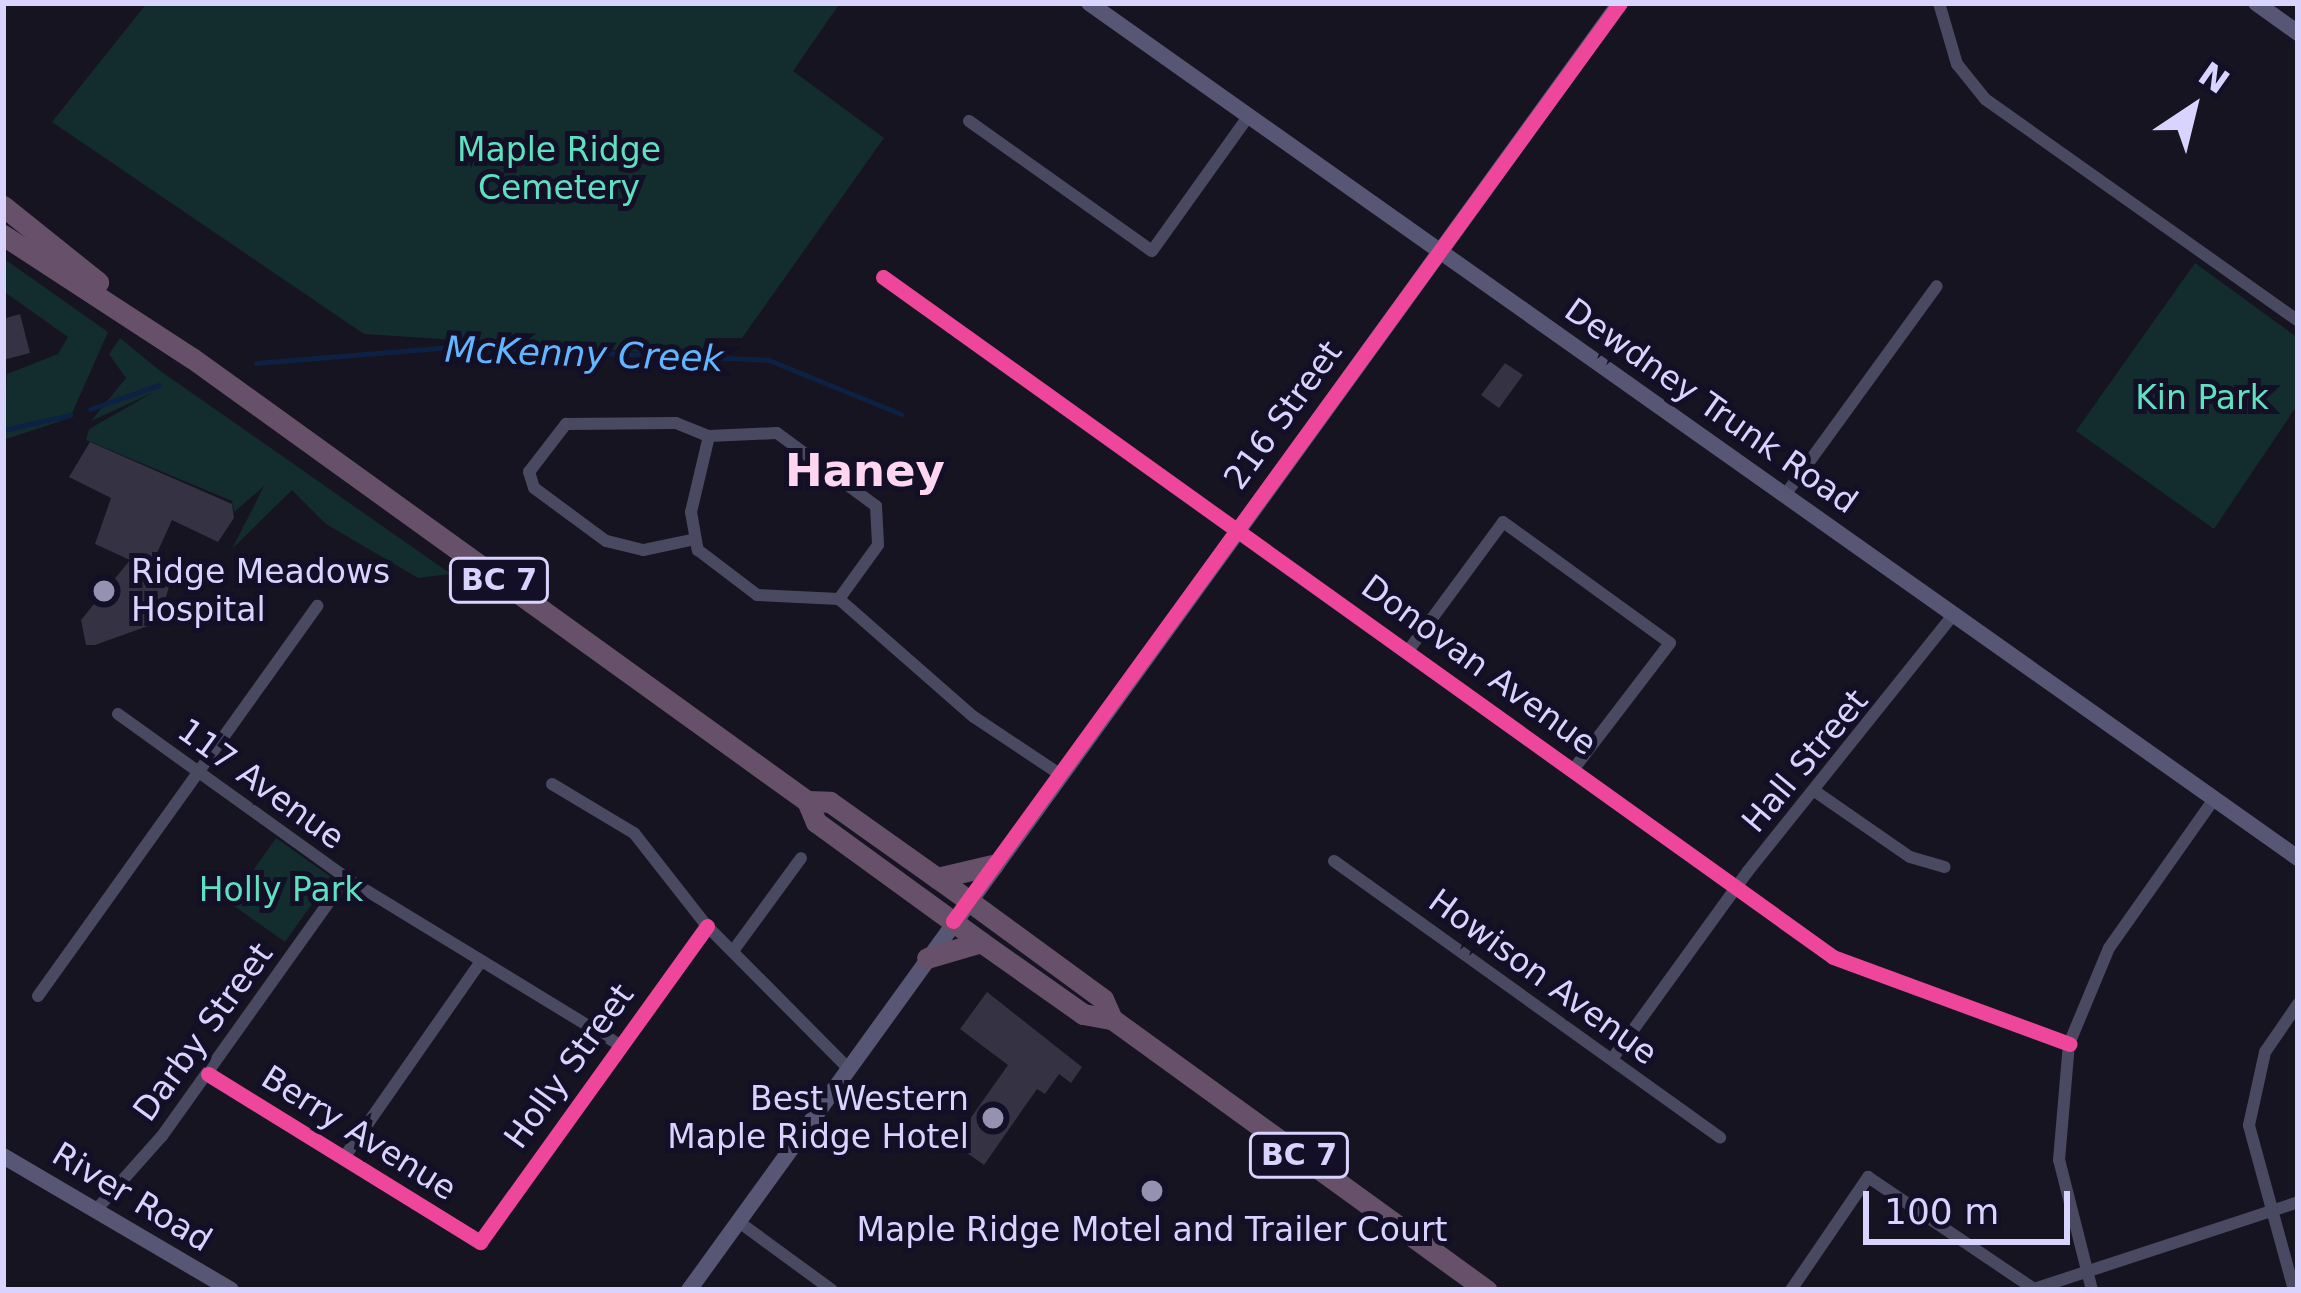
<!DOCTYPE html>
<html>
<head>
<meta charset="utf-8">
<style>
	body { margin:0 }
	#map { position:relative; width:2301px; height:1293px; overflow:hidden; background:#161421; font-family:"DejaVu Sans",sans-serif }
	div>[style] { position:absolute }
	.green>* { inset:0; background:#132c2d }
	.stream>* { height:4.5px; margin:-2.25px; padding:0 2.25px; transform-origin:2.25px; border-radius:2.25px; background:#0d2144 }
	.building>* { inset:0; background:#343243 }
	.street>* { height:12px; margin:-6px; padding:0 6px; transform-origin:6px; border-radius:6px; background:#4a4962 }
	.secondary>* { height:16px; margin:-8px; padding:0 8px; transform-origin:8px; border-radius:8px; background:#575674 }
	.highway>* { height:21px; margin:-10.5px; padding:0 10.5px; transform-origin:10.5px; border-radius:10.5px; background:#67516a }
	.cycleway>* { height:15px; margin:-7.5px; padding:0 7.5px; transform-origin:7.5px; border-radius:7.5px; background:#ed469a }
	.dots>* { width:33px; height:33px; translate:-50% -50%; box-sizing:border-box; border:6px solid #130f26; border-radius:50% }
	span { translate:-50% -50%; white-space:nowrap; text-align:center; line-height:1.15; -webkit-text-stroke:10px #130f26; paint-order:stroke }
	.shield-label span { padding:3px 9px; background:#130f26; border:3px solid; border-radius:9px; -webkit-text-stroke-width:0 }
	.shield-label { font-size:30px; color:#d9d4ff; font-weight:700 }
	.park-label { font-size:33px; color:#5fe0c0 }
	.street-label { font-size:33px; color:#d9d4ff }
	.poi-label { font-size:33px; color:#d9d4ff }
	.left { translate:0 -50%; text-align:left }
	.right { translate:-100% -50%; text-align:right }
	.water-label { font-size:36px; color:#62b6ff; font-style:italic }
	.district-label { font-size:45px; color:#ffd6f0; font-weight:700 }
	.frame { position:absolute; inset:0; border:6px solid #d9d4ff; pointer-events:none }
	.north { position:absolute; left:2133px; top:48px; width:120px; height:120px; -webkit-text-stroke:9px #130f26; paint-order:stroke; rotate:35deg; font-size:33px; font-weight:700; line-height:48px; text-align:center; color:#d9d4ff }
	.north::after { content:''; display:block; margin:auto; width:42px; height:54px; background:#d9d4ff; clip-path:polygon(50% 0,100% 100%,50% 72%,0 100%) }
	.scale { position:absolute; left:1863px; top:1191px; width:207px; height:54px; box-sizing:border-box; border:6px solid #d9d4ff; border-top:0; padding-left:15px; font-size:36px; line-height:42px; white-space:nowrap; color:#d9d4ff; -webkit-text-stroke:9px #130f26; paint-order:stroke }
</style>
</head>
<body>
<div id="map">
	<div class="green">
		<i style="clip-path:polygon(147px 3px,840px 3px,793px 71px,884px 138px,742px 338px,708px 338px,711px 349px,675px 354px,364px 334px,52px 122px)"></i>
		<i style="clip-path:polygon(3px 258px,108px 332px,70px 418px,3px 440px,7px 374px,58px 354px,68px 337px,3px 291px)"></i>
		<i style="clip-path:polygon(2195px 263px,2298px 338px,2298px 404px,2214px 529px,2076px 431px)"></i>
		<i style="clip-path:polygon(120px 338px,159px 370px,451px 574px,418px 578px,326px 524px,292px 490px,232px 549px,264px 486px,234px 512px,232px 501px,86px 440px,89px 429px,154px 392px,91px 421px,126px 378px,109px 354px)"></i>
		<i style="clip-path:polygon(276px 838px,331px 877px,285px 942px,230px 903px)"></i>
	</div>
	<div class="stream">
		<i style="left:256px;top:363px;width:195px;rotate:-4.7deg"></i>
		<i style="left:450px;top:347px;width:319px;rotate:2.3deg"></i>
		<i style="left:769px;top:360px;width:143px;rotate:22.2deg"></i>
		<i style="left:90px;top:409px;width:73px;rotate:-19.2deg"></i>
		<i style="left:3px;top:430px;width:69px;rotate:-12.6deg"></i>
	</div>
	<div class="building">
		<i style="clip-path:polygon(20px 314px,30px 353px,3px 360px,3px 319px)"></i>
		<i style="clip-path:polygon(1505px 363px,1523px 375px,1499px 408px,1481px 395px)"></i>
		<i style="clip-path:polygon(90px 442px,232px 504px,234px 518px,218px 542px,172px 520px,152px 564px,176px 565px,163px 606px,148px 626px,95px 645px,86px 645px,81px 620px,130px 560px,95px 544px,111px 498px,69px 477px)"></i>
		<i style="clip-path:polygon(987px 992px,1082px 1067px,1071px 1083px,1059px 1074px,1045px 1094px,1037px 1089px,984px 1165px,953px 1143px,1008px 1065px,960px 1029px)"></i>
	</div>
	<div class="street">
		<i style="left:1939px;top:3px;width:64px;rotate:73.6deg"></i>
		<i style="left:1957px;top:64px;width:45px;rotate:51.3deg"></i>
		<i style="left:1985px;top:99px;width:384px;rotate:35.3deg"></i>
		<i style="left:969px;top:121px;width:224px;rotate:35.4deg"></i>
		<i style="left:1152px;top:251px;width:165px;rotate:-54.4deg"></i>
		<i style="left:883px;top:277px;width:1168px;rotate:35.59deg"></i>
		<i style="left:1833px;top:957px;width:252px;rotate:20.2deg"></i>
		<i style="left:709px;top:436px;width:78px;rotate:103.3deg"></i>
		<i style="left:691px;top:512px;width:39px;rotate:80deg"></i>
		<i style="left:698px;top:550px;width:74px;rotate:37.3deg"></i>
		<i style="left:757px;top:595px;width:82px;rotate:2.8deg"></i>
		<i style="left:839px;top:599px;width:179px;rotate:41.2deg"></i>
		<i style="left:974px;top:717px;width:101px;rotate:33.7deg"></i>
		<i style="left:709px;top:436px;width:68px;rotate:-2.5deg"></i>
		<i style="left:777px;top:433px;width:123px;rotate:36.4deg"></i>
		<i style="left:876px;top:506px;width:39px;rotate:87deg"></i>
		<i style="left:878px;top:545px;width:67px;rotate:125.8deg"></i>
		<i style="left:1785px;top:495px;width:258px;rotate:-54deg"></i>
		<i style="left:691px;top:540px;width:49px;rotate:168.2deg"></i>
		<i style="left:643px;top:550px;width:38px;rotate:-166deg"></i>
		<i style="left:606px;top:541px;width:89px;rotate:-143.6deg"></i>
		<i style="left:534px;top:488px;width:17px;rotate:-107deg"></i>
		<i style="left:529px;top:472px;width:61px;rotate:-52.4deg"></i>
		<i style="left:566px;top:424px;width:110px;rotate:-0.5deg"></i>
		<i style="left:676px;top:423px;width:35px;rotate:22deg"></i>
		<i style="left:1408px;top:651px;width:160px;rotate:-53.6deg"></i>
		<i style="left:1503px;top:522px;width:206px;rotate:35.9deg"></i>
		<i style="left:1670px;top:643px;width:160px;rotate:127.4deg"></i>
		<i style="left:118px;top:714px;width:281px;rotate:35.7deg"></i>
		<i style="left:346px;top:878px;width:321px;rotate:31.4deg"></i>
		<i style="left:552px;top:784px;width:96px;rotate:30.9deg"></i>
		<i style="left:634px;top:833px;width:118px;rotate:51.9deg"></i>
		<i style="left:707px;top:926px;width:200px;rotate:45.2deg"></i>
		<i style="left:1816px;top:792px;width:114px;rotate:34.7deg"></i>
		<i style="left:1910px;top:857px;width:36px;rotate:16deg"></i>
		<i style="left:1334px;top:861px;width:475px;rotate:35.6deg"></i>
		<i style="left:733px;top:951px;width:115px;rotate:-53.8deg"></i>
		<i style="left:38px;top:996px;width:480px;rotate:-54.4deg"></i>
		<i style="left:1612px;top:1059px;width:232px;rotate:-54.1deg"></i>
		<i style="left:1748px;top:871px;width:329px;rotate:-51.3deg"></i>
		<i style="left:208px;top:1074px;width:320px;rotate:31.7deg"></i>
		<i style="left:480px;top:1242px;width:389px;rotate:-54.3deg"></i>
		<i style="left:343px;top:1159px;width:241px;rotate:-55.1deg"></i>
		<i style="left:96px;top:1210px;width:99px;rotate:-48.3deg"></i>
		<i style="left:162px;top:1136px;width:317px;rotate:-54.5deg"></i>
		<i style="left:739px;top:1222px;width:115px;rotate:36.2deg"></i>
		<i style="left:1791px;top:1290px;width:137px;rotate:-55.7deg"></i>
		<i style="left:1868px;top:1177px;width:200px;rotate:34deg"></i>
		<i style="left:2034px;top:1289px;width:278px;rotate:-18.2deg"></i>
		<i style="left:2092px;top:1290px;width:134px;rotate:-104.2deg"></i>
		<i style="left:2059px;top:1160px;width:116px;rotate:-85.1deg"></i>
		<i style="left:2069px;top:1044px;width:104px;rotate:-67.4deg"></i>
		<i style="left:2109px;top:948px;width:182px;rotate:-54.8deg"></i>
		<i style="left:2294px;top:1290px;width:171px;rotate:-105.3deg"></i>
		<i style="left:2249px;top:1125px;width:75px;rotate:-77.6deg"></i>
		<i style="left:2265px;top:1052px;width:58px;rotate:-55.5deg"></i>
	</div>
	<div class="secondary">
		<i style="left:1089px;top:3px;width:1481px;rotate:35.27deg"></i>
		<i style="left:2256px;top:3px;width:52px;rotate:35.5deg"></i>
		<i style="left:3px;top:1156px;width:264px;rotate:30.4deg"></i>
		<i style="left:689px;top:1290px;width:1588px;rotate:-54.12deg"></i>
	</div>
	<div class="highway">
		<i style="left:3px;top:206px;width:122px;rotate:38.7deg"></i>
		<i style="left:3px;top:235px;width:225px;rotate:33.1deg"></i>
		<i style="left:192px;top:358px;width:758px;rotate:35.77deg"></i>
		<i style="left:807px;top:801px;width:23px;rotate:67deg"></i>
		<i style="left:816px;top:822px;width:204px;rotate:36deg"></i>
		<i style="left:981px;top:942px;width:125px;rotate:35.2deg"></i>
		<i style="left:1083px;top:1014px;width:29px;rotate:10deg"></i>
		<i style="left:1112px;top:1019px;width:463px;rotate:35.9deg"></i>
		<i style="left:807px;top:801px;width:23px;rotate:2deg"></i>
		<i style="left:830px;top:802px;width:152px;rotate:35.4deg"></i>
		<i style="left:954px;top:890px;width:185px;rotate:36.2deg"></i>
		<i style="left:1103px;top:999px;width:22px;rotate:66deg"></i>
		<i style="left:937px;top:878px;width:57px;rotate:-13.1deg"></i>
		<i style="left:927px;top:958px;width:56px;rotate:-16.5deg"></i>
	</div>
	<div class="cycleway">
		<i style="left:883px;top:277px;width:1168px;rotate:35.59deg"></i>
		<i style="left:1833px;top:957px;width:252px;rotate:20.2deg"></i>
		<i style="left:953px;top:921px;width:1135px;rotate:-54deg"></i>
		<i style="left:208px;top:1074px;width:320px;rotate:31.7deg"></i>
		<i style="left:480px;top:1242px;width:389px;rotate:-54.3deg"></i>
	</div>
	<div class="dots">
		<i style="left:104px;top:591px;background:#9591b1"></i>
		<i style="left:993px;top:1118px;background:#9591b1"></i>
		<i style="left:1152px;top:1191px;background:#9591b1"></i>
	</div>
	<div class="shield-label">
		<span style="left:499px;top:580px">BC 7</span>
		<span style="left:1299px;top:1155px">BC 7</span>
	</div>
	<div class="park-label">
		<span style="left:559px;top:169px">Maple Ridge<br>Cemetery</span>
		<span style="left:2202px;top:398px">Kin Park</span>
		<span style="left:281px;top:890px">Holly Park</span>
	</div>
	<div class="street-label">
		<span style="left:1711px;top:406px;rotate:35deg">Dewdney Trunk Road</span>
		<span style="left:1283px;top:415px;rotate:-54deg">216 Street</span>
		<span style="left:1479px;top:665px;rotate:36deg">Donovan Avenue</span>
		<span style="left:1805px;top:761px;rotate:-50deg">Hall Street</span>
		<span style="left:261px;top:784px;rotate:36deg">117 Avenue</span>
		<span style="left:1543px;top:977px;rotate:36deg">Howison Avenue</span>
		<span style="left:203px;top:1032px;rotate:-54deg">Darby Street</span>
		<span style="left:569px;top:1066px;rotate:-54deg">Holly Street</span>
		<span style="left:359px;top:1133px;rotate:32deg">Berry Avenue</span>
		<span style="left:132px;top:1197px;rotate:31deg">River Road</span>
	</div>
	<div class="poi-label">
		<span class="left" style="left:131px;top:591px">Ridge Meadows<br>Hospital</span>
		<span class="right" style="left:969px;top:1118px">Best Western<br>Maple Ridge Hotel</span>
		<span style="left:1152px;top:1230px">Maple Ridge Motel and Trailer Court</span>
	</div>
	<div class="water-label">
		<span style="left:584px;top:354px;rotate:2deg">McKenny Creek</span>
	</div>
	<div class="district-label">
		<span style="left:865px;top:471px">Haney</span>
	</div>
	<div class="frame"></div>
	<div class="north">N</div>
	<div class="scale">100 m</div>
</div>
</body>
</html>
